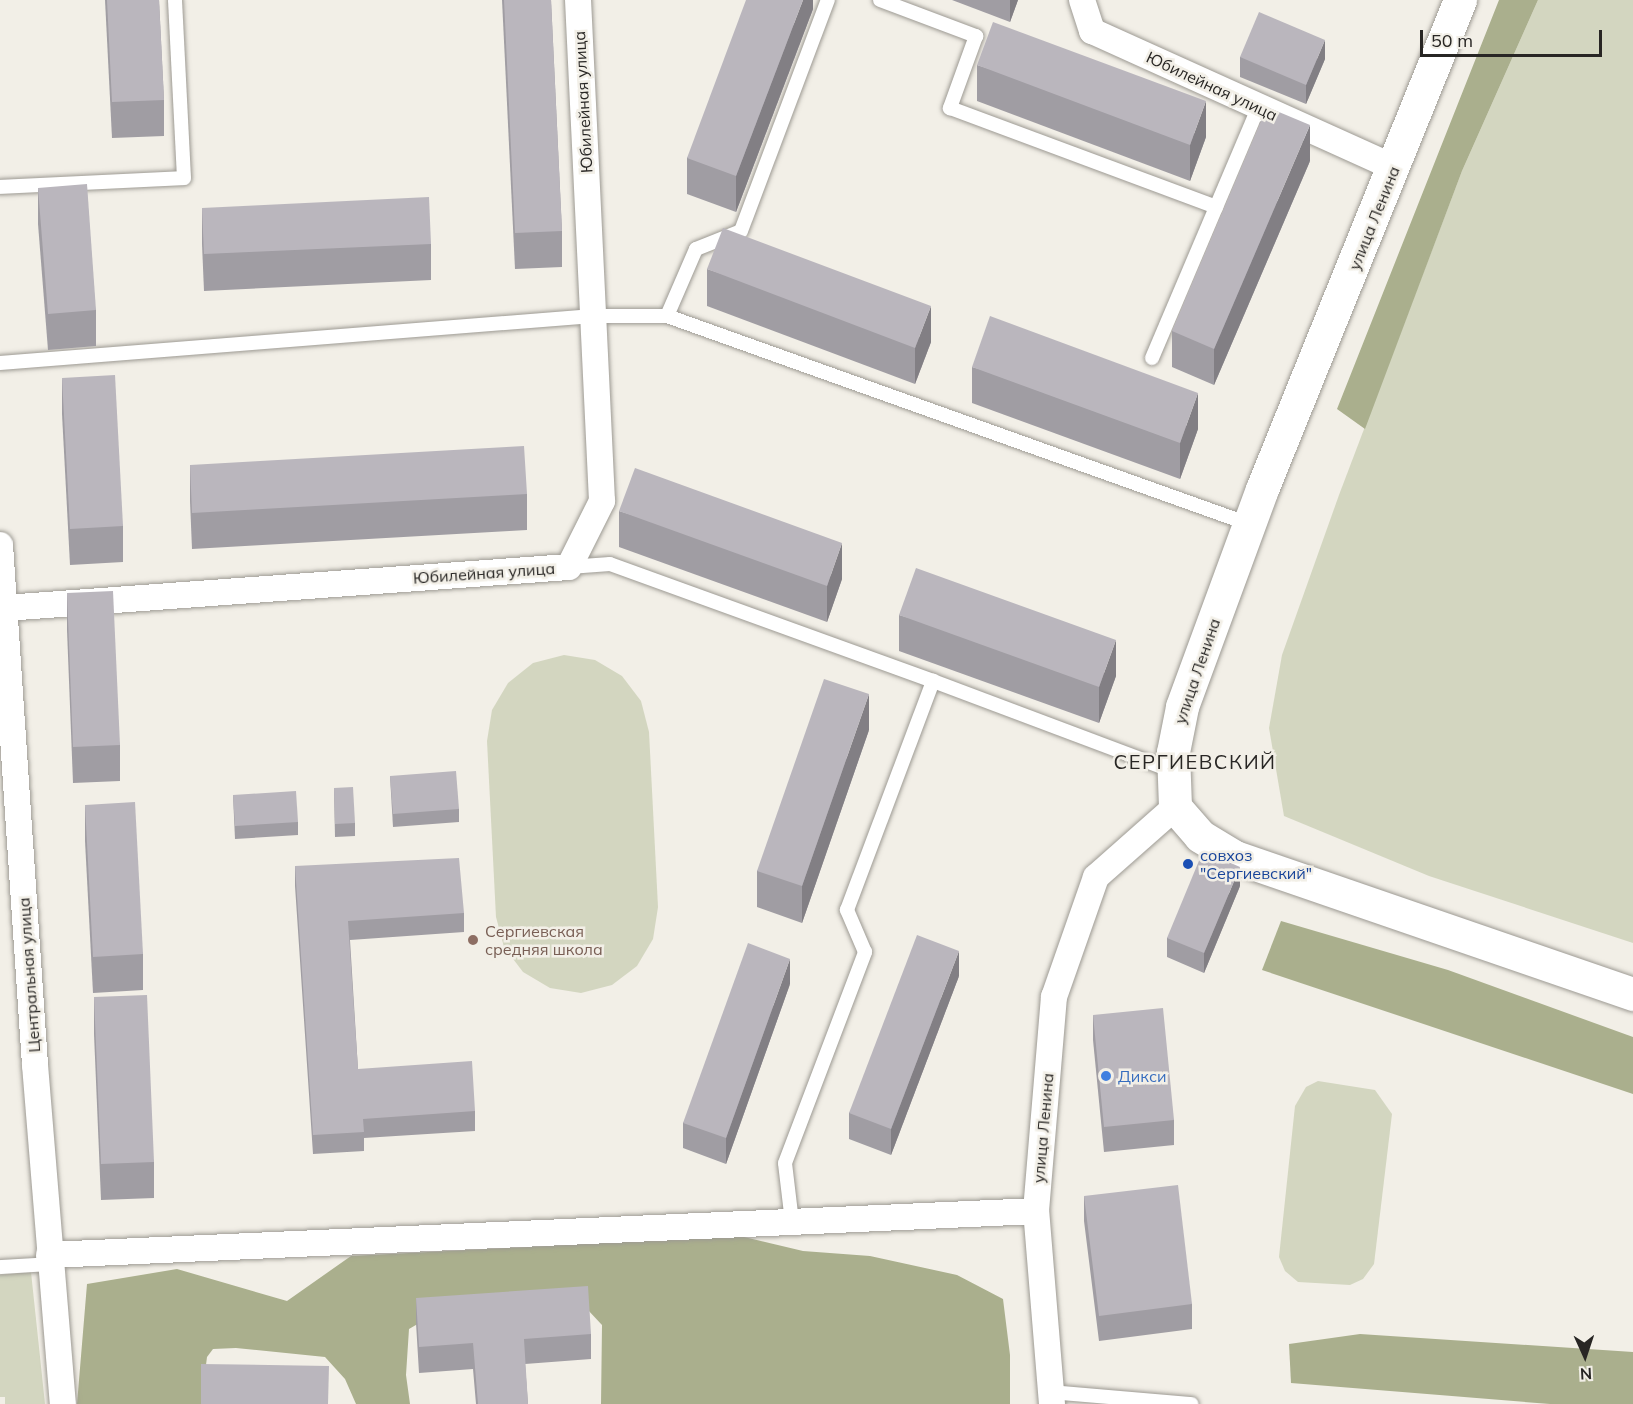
<!DOCTYPE html>
<html>
<head>
<meta charset="utf-8">
<style>
	body { margin:0 }
	#map { position:relative; width:1633px; height:1404px; overflow:hidden; background:#f2efe7; font-family:Mulish,sans-serif }
	div>[style] { position:absolute }
	.green>* { inset:0; background:#d3d6c0 }
	.forest>* { inset:0; background:#aaaf8d }
	.roads { filter:drop-shadow(0 0 2px #9d9a93) drop-shadow(0 0 2px #9d9a93) }
	.service>* { height:14px; margin:-7px; padding:0 7px; transform-origin:7px; border-radius:7px; background:#fff }
	.minor>* { height:26px; margin:-13px; padding:0 13px; transform-origin:13px; border-radius:13px; background:#fff }
	.tertiary>* { height:33px; margin:-16.5px; padding:0 16.5px; transform-origin:16.5px; border-radius:16.5px; background:#fff }
	.wall>* { inset:0; background:#a09da3 }
	.shaded-wall>* { inset:0; background:#827f84 }
	.building>* { inset:0; background:#bab6bd }
	.dots>* { width:16px; height:16px; translate:-50% -50%; box-sizing:border-box; border:3px solid #f2efe7; border-radius:50% }
	span { translate:-50% -50%; white-space:nowrap; text-align:center; line-height:1.15; -webkit-text-stroke:5px #f2efe7; paint-order:stroke }
	.street-label { font-size:16px; color:#282624 }
	.transit-label { font-size:16px; color:#164399 }
	.left { translate:0 -50%; text-align:left }
	.education-label { font-size:16px; color:#785e54 }
	.shop-label { font-size:16px; color:#366cbe }
	.quarter-label { font-size:20px; color:#282624; letter-spacing:1.5px }
	.north { position:absolute; left:1555px; top:1326px; width:60px; height:60px; -webkit-text-stroke:4px #f2efe7; paint-order:stroke; rotate:177deg; font-size:16px; font-weight:700; line-height:24px; text-align:center; color:#282624 }
	.north::after { content:''; display:block; margin:auto; width:21px; height:27px; background:#282624; clip-path:polygon(50% 0,100% 100%,50% 72%,0 100%) }
	.scale { position:absolute; left:1420px; top:30px; width:182px; height:27px; box-sizing:border-box; border:3px solid #282624; border-top:0; padding-left:8px; font-size:18px; line-height:21px; white-space:nowrap; color:#282624; -webkit-text-stroke:4px #f2efe7; paint-order:stroke }
</style>
</head>
<body>
<div id="map">
	<div class="green">
		<i style="clip-path:polygon(1538px 0,1633px 0,1633px 943px,1429px 876px,1284px 816px,1269px 728px,1282px 655px,1339px 495px,1462px 171px)"></i>
		<i style="clip-path:polygon(564px 655px,595px 660px,622px 676px,641px 701px,649px 732px,658px 907px,653px 939px,637px 966px,612px 985px,581px 993px,550px 988px,523px 972px,504px 947px,496px 917px,487px 741px,492px 710px,508px 683px,533px 663px)"></i>
		<i style="clip-path:polygon(1318px 1081px,1375px 1090px,1392px 1114px,1374px 1264px,1363px 1279px,1350px 1285px,1298px 1282px,1285px 1271px,1279px 1257px,1295px 1106px,1306px 1087px)"></i>
		<i style="clip-path:polygon(31px 1272px,45px 1404px,5px 1404px,5px 1397px,0 1397px,0 1275px)"></i>
	</div>
	<div class="forest">
		<i style="clip-path:polygon(1499px 0,1538px 0,1462px 171px,1365px 429px,1337px 409px)"></i>
		<i style="clip-path:polygon(1281px 921px,1448px 970px,1633px 1037px,1633px 1094px,1262px 970px)"></i>
		<i style="clip-path:polygon(740px 1236px,803px 1251px,870px 1256px,957px 1275px,1003px 1299px,1010px 1355px,1010px 1404px,601px 1404px,602px 1325px,587px 1309px,433px 1315px,409px 1329px,406px 1375px,410px 1404px,356px 1404px,345px 1379px,325px 1357px,236px 1348px,213px 1349px,207px 1357px,201px 1404px,77px 1404px,87px 1284px,177px 1269px,287px 1301px,351px 1256px)"></i>
		<i style="clip-path:polygon(1360px 1334px,1633px 1352px,1633px 1404px,1550px 1404px,1291px 1383px,1289px 1344px)"></i>
	</div>
	<div class="roads">
		<div class="service">
			<i style="left:880px;top:0;width:103px;rotate:20.6deg"></i>
			<i style="left:976px;top:36px;width:77px;rotate:109.9deg"></i>
			<i style="left:950px;top:108px;width:284px;rotate:20.4deg"></i>
			<i style="left:0;top:187px;width:184px;rotate:-2.8deg"></i>
			<i style="left:184px;top:178px;width:178px;rotate:-92.9deg"></i>
			<i style="left:667px;top:316px;width:73px;rotate:-66.6deg"></i>
			<i style="left:696px;top:249px;width:48px;rotate:-21.8deg"></i>
			<i style="left:741px;top:231px;width:247px;rotate:-69.4deg"></i>
			<i style="left:1152px;top:358px;width:272px;rotate:-67deg"></i>
			<i style="left:0;top:363px;width:595px;rotate:-4.53deg"></i>
			<i style="left:593px;top:316px;width:74px"></i>
			<i style="left:667px;top:316px;width:618px;rotate:19.67deg"></i>
			<i style="left:569px;top:567px;width:41px;rotate:-4.2deg"></i>
			<i style="left:610px;top:564px;width:344px;rotate:19.9deg"></i>
			<i style="left:792px;top:1222px;width:59px;rotate:-96.8deg"></i>
			<i style="left:785px;top:1163px;width:226px;rotate:-69.2deg"></i>
			<i style="left:865px;top:952px;width:46px;rotate:-113.2deg"></i>
			<i style="left:847px;top:910px;width:245px;rotate:-69.4deg"></i>
			<i style="left:933px;top:681px;width:256px;rotate:20.6deg"></i>
			<i style="left:0;top:1267px;width:50px;rotate:-3.4deg"></i>
			<i style="left:1051px;top:1392px;width:141px;rotate:4.9deg"></i>
		</div>
		<div class="minor">
			<i style="left:1082px;top:0;width:33px;rotate:72deg"></i>
			<i style="left:1092px;top:31px;width:333px;rotate:24.3deg"></i>
			<i style="left:0;top:545px;width:521px;rotate:86.15deg"></i>
			<i style="left:35px;top:1065px;width:340px;rotate:85.3deg"></i>
			<i style="left:5px;top:608px;width:565px;rotate:-4.16deg"></i>
			<i style="left:569px;top:567px;width:74px;rotate:-63.4deg"></i>
			<i style="left:602px;top:501px;width:502px;rotate:-92.74deg"></i>
			<i style="left:49px;top:1255px;width:988px;rotate:-2.55deg"></i>
			<i style="left:1052px;top:1404px;width:194px;rotate:-94.7deg"></i>
			<i style="left:1036px;top:1211px;width:215px;rotate:-85.2deg"></i>
			<i style="left:1054px;top:997px;width:127px;rotate:-70.7deg"></i>
			<i style="left:1096px;top:877px;width:106px;rotate:-41.5deg"></i>
		</div>
		<div class="tertiary">
			<i style="left:1460px;top:0;width:528px;rotate:112.04deg"></i>
			<i style="left:1262px;top:489px;width:232px;rotate:110.2deg"></i>
			<i style="left:1182px;top:707px;width:46px;rotate:101.3deg"></i>
			<i style="left:1173px;top:752px;width:55px;rotate:87.9deg"></i>
			<i style="left:1175px;top:807px;width:38px;rotate:49deg"></i>
			<i style="left:1200px;top:836px;width:41px;rotate:31deg"></i>
			<i style="left:1235px;top:857px;width:421px;rotate:19deg"></i>
		</div>
	</div>
	<div class="wall">
		<i style="clip-path:polygon(105px 0,159px 0,164px 100px,164px 136px,112px 138px)"></i>
		<i style="clip-path:polygon(502px 0,551px 0,562px 231px,562px 267px,515px 269px)"></i>
		<i style="clip-path:polygon(813px 0,813px 9px,736px 212px,687px 194px,687px 158px)"></i>
		<i style="clip-path:polygon(952px 0,1018px 0,1010px 22px)"></i>
		<i style="clip-path:polygon(1240px 57px,1325px 59px,1306px 104px,1240px 77px)"></i>
		<i style="clip-path:polygon(977px 65px,1206px 137px,1190px 181px,977px 101px)"></i>
		<i style="clip-path:polygon(1310px 161px,1214px 385px,1172px 367px,1172px 331px)"></i>
		<i style="clip-path:polygon(38px 188px,96px 310px,96px 346px,48px 350px,38px 224px)"></i>
		<i style="clip-path:polygon(202px 208px,431px 244px,431px 280px,204px 291px,202px 244px)"></i>
		<i style="clip-path:polygon(707px 269px,931px 342px,915px 384px,707px 306px)"></i>
		<i style="clip-path:polygon(972px 367px,1198px 429px,1180px 479px,972px 403px)"></i>
		<i style="clip-path:polygon(62px 378px,123px 526px,123px 562px,70px 565px,62px 414px)"></i>
		<i style="clip-path:polygon(190px 465px,527px 494px,527px 530px,192px 549px,190px 501px)"></i>
		<i style="clip-path:polygon(619px 511px,842px 579px,827px 622px,619px 547px)"></i>
		<i style="clip-path:polygon(67px 593px,120px 745px,120px 781px,73px 783px,67px 630px)"></i>
		<i style="clip-path:polygon(899px 615px,1116px 676px,1099px 723px,899px 651px)"></i>
		<i style="clip-path:polygon(869px 730px,802px 923px,757px 907px,757px 871px)"></i>
		<i style="clip-path:polygon(390px 776px,459px 809px,459px 822px,393px 827px)"></i>
		<i style="clip-path:polygon(334px 788px,355px 823px,355px 836px,335px 837px)"></i>
		<i style="clip-path:polygon(233px 795px,298px 822px,298px 835px,235px 839px)"></i>
		<i style="clip-path:polygon(85px 805px,143px 954px,143px 990px,93px 993px,85px 841px)"></i>
		<i style="clip-path:polygon(295px 866px,464px 913px,464px 932px,350px 940px,358px 1069px,475px 1111px,475px 1131px,364px 1138px,364px 1151px,313px 1154px,295px 886px)"></i>
		<i style="clip-path:polygon(1240px 886px,1204px 973px,1167px 957px,1167px 938px)"></i>
		<i style="clip-path:polygon(959px 976px,891px 1155px,849px 1139px,849px 1113px)"></i>
		<i style="clip-path:polygon(790px 984px,726px 1164px,683px 1148px,683px 1123px)"></i>
		<i style="clip-path:polygon(94px 997px,154px 1162px,154px 1198px,101px 1200px,94px 1034px)"></i>
		<i style="clip-path:polygon(1093px 1015px,1174px 1120px,1174px 1145px,1104px 1152px,1093px 1040px)"></i>
		<i style="clip-path:polygon(1084px 1196px,1192px 1304px,1192px 1329px,1099px 1341px,1084px 1221px)"></i>
		<i style="clip-path:polygon(416px 1298px,591px 1334px,591px 1359px,525px 1364px,528px 1404px,476px 1404px,473px 1369px,419px 1373px,416px 1323px)"></i>
	</div>
	<div class="shaded-wall">
		<i style="clip-path:polygon(803px 0,813px 0,813px 9px,736px 212px,736px 176px)"></i>
		<i style="clip-path:polygon(1010px 0,1018px 0,1010px 22px)"></i>
		<i style="clip-path:polygon(1325px 40px,1325px 59px,1306px 104px,1306px 85px)"></i>
		<i style="clip-path:polygon(1206px 101px,1206px 137px,1190px 181px,1190px 145px)"></i>
		<i style="clip-path:polygon(1310px 125px,1310px 161px,1214px 385px,1214px 349px)"></i>
		<i style="clip-path:polygon(931px 306px,931px 342px,915px 384px,915px 348px)"></i>
		<i style="clip-path:polygon(1198px 393px,1198px 429px,1180px 479px,1180px 443px)"></i>
		<i style="clip-path:polygon(842px 543px,842px 579px,827px 622px,827px 586px)"></i>
		<i style="clip-path:polygon(1116px 640px,1116px 676px,1099px 723px,1099px 687px)"></i>
		<i style="clip-path:polygon(869px 694px,869px 730px,802px 923px,802px 886px)"></i>
		<i style="clip-path:polygon(1240px 867px,1240px 886px,1204px 973px,1204px 953px)"></i>
		<i style="clip-path:polygon(959px 951px,959px 976px,891px 1155px,891px 1129px)"></i>
		<i style="clip-path:polygon(790px 959px,790px 984px,726px 1164px,726px 1138px)"></i>
	</div>
	<div class="building">
		<i style="clip-path:polygon(107px 0,159px 0,164px 100px,112px 102px)"></i>
		<i style="clip-path:polygon(504px 0,551px 0,562px 231px,515px 233px)"></i>
		<i style="clip-path:polygon(746px 0,803px 0,736px 176px,687px 158px)"></i>
		<i style="clip-path:polygon(1259px 12px,1325px 40px,1306px 85px,1240px 57px)"></i>
		<i style="clip-path:polygon(993px 22px,1206px 101px,1190px 145px,977px 65px)"></i>
		<i style="clip-path:polygon(1267px 107px,1310px 125px,1214px 349px,1172px 331px)"></i>
		<i style="clip-path:polygon(87px 184px,96px 310px,48px 314px,38px 188px)"></i>
		<i style="clip-path:polygon(429px 197px,431px 244px,204px 254px,202px 208px)"></i>
		<i style="clip-path:polygon(723px 228px,931px 306px,915px 348px,707px 269px)"></i>
		<i style="clip-path:polygon(990px 316px,1198px 393px,1180px 443px,972px 367px)"></i>
		<i style="clip-path:polygon(115px 375px,123px 526px,70px 529px,62px 378px)"></i>
		<i style="clip-path:polygon(524px 446px,527px 494px,192px 513px,190px 465px)"></i>
		<i style="clip-path:polygon(635px 468px,842px 543px,827px 586px,619px 511px)"></i>
		<i style="clip-path:polygon(916px 568px,1116px 640px,1099px 687px,899px 615px)"></i>
		<i style="clip-path:polygon(113px 591px,120px 745px,73px 747px,67px 593px)"></i>
		<i style="clip-path:polygon(824px 679px,869px 694px,802px 886px,757px 871px)"></i>
		<i style="clip-path:polygon(456px 771px,459px 809px,393px 814px,390px 776px)"></i>
		<i style="clip-path:polygon(353px 787px,355px 823px,335px 824px,334px 788px)"></i>
		<i style="clip-path:polygon(296px 791px,298px 822px,235px 826px,233px 795px)"></i>
		<i style="clip-path:polygon(135px 802px,143px 954px,93px 957px,85px 805px)"></i>
		<i style="clip-path:polygon(1203px 851px,1240px 867px,1204px 953px,1167px 938px)"></i>
		<i style="clip-path:polygon(459px 858px,464px 913px,348px 921px,358px 1069px,472px 1061px,475px 1111px,363px 1119px,364px 1132px,313px 1135px,295px 866px)"></i>
		<i style="clip-path:polygon(917px 935px,959px 951px,891px 1129px,849px 1113px)"></i>
		<i style="clip-path:polygon(748px 943px,790px 959px,726px 1138px,683px 1123px)"></i>
		<i style="clip-path:polygon(147px 995px,154px 1162px,101px 1164px,94px 997px)"></i>
		<i style="clip-path:polygon(1163px 1008px,1174px 1120px,1104px 1127px,1093px 1015px)"></i>
		<i style="clip-path:polygon(1178px 1185px,1192px 1304px,1099px 1316px,1084px 1196px)"></i>
		<i style="clip-path:polygon(588px 1286px,591px 1334px,524px 1339px,528px 1404px,478px 1404px,473px 1343px,419px 1347px,416px 1298px)"></i>
		<i style="clip-path:polygon(201px 1364px,329px 1366px,328px 1404px,201px 1404px)"></i>
	</div>
	<div class="dots">
		<i style="left:1188px;top:864px;background:#1a4fb4"></i>
		<i style="left:473px;top:940px;background:#8d6e63"></i>
		<i style="left:1106px;top:1076px;background:#3f7fe0"></i>
	</div>
	<div class="street-label">
		<span style="left:1212px;top:86px;rotate:25deg">Юбилейная улица</span>
		<span style="left:583px;top:102px;rotate:-93deg">Юбилейная улица</span>
		<span style="left:1374px;top:218px;rotate:-68deg">улица Ленина</span>
		<span style="left:484px;top:573px;rotate:-4deg">Юбилейная улица</span>
		<span style="left:1197px;top:671px;rotate:-71deg">улица Ленина</span>
		<span style="left:29px;top:975px;rotate:-94deg">Центральная улица</span>
		<span style="left:1043px;top:1128px;rotate:-85deg">улица Ленина</span>
	</div>
	<div class="transit-label">
		<span class="left" style="left:1200px;top:864px">совхоз<br>"Сергиевский"</span>
	</div>
	<div class="education-label">
		<span class="left" style="left:485px;top:940px">Сергиевская<br>средняя школа</span>
	</div>
	<div class="shop-label">
		<span class="left" style="left:1118px;top:1076px">Дикси</span>
	</div>
	<div class="quarter-label">
		<span style="left:1195px;top:761px">СЕРГИЕВСКИЙ</span>
	</div>
	<div class="north">N</div>
	<div class="scale">50 m</div>
</div>
</body>
</html>
